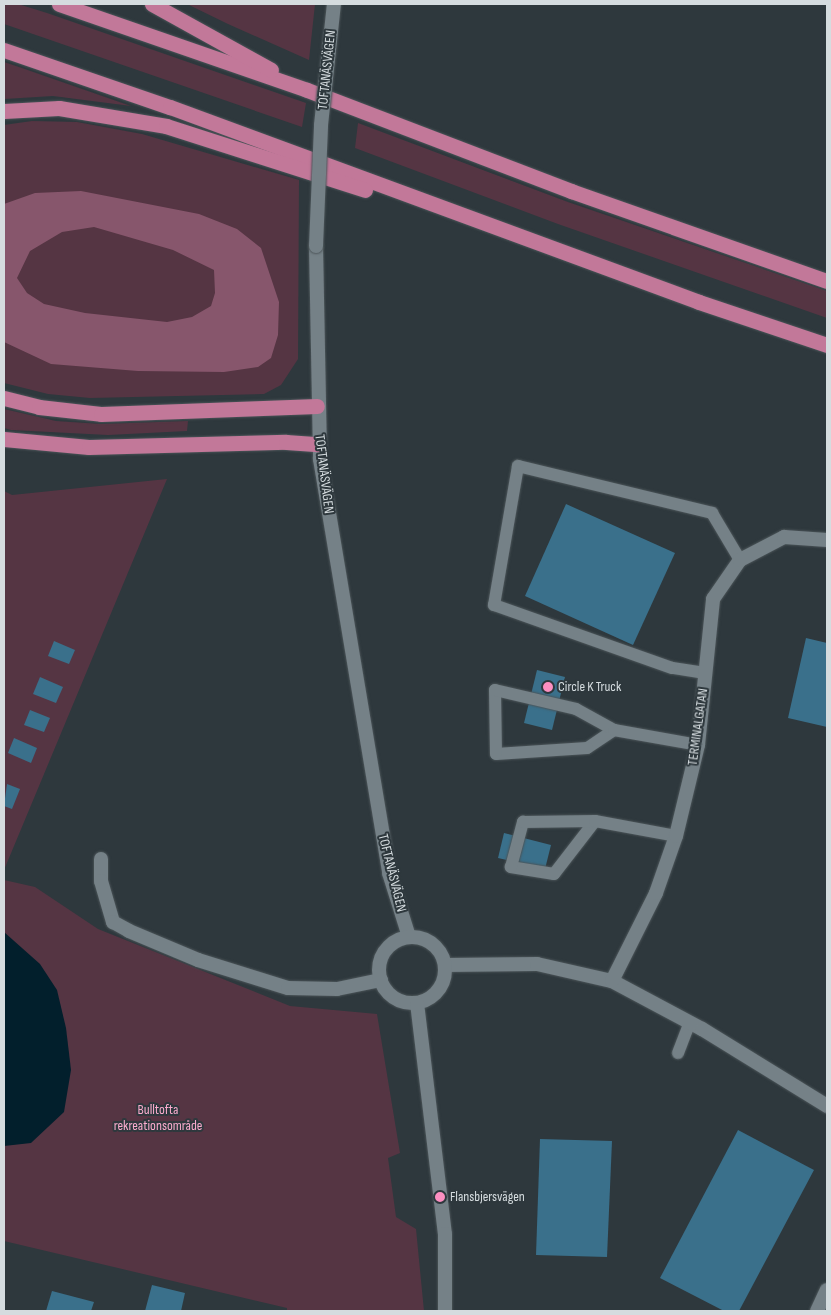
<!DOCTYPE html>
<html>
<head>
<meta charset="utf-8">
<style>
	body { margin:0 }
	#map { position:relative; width:831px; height:1315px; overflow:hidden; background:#2e383d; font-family:"Sofia Sans Condensed",sans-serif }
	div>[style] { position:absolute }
	.green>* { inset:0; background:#553543 }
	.forest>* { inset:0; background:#87566c }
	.water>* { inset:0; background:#021f2c }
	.building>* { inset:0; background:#3a708b }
	.roads { filter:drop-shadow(0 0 1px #4b5458) drop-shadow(0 0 1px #4b5458) }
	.service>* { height:12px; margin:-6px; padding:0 6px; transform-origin:6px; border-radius:6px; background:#758187 }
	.minor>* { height:14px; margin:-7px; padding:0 7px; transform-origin:7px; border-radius:7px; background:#758187 }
	.tertiary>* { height:14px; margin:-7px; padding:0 7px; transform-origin:7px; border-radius:7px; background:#758187 }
	.tertiary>.ring { margin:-7px; padding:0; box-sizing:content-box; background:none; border:14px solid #758187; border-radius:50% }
	.motorway>* { height:15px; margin:-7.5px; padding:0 7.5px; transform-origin:7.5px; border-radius:7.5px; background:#c27899 }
	.bridges { filter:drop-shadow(0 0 1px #4b5458) drop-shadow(0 0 1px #4b5458) }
	.tertiary-bridge>* { height:14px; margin:-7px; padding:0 7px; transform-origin:7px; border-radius:7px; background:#758187 }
	.dots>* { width:14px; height:14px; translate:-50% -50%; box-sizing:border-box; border:2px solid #2e383d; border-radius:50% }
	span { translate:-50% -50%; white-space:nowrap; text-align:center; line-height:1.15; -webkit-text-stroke:4px #2e383d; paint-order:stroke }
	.street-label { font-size:14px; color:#d5dcdf }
	.poi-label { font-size:14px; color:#d5dcdf }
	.left { translate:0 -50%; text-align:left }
	.park-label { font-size:14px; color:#fbacce }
	.frame { position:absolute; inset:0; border:5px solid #d5dcdf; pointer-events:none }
</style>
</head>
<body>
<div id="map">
	<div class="green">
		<i style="clip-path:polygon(4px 4px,18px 4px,47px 13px,306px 103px,302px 127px,4px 24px)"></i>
		<i style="clip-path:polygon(187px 4px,315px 4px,309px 60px,228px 24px)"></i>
		<i style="clip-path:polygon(4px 62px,19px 67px,131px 106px,53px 96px,4px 99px)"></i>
		<i style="clip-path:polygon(32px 121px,77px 122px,142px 134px,299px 180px,298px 359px,281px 385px,264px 394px,90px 398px,48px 394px,4px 383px,4px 125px)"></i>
		<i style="clip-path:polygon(358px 123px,568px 202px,827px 291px,827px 318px,558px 224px,355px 148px)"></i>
		<i style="clip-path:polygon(4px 409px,56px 421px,101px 424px,188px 421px,187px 431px,108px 435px,11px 430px,4px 428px)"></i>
		<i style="clip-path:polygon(167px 479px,4px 870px,4px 491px,12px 495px)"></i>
		<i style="clip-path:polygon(4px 880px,35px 887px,98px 929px,290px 1006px,377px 1014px,400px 1153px,388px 1158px,396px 1217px,416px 1229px,424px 1311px,287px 1311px,287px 1308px,4px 1241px)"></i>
	</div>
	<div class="forest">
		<i style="clip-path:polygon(evenodd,81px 191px,199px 214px,237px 229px,261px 248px,279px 302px,278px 335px,271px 358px,258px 367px,224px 372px,138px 371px,51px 364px,4px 342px,4px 204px,35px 193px,81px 191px,94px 227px,173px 250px,214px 270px,215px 293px,211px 306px,192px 317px,167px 322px,85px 313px,44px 304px,27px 293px,17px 278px,30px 251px,62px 232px,94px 227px)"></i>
	</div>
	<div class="water">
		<i style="clip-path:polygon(4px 932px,40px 964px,57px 990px,66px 1028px,71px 1070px,64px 1112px,31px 1143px,4px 1146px)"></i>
	</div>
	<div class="building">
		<i style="clip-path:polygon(566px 504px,675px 553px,633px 645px,525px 596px)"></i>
		<i style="clip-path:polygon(806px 638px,827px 643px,827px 727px,788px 718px)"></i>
		<i style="clip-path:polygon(54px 641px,75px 650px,69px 664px,48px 656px)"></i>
		<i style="clip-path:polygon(537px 670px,565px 677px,552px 730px,524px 723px)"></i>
		<i style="clip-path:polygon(40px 677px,63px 687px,56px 703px,33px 694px)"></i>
		<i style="clip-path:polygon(30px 710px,50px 718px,44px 732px,24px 725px)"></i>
		<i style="clip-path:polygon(14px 738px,37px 748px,31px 763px,8px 753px)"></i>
		<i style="clip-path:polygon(7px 784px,20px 789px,12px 809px,4px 806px)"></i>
		<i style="clip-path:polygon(504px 833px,551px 845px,545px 869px,498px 858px)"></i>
		<i style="clip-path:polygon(738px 1130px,814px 1170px,739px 1311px,724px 1311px,660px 1278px)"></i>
		<i style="clip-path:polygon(540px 1139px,612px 1141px,607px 1257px,536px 1255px)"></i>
		<i style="clip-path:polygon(152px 1285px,185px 1293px,181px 1311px,145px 1311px)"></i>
		<i style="clip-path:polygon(52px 1291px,94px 1302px,91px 1311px,46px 1311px)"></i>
	</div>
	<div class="roads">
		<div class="service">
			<i style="left:705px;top:673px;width:33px;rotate:-171deg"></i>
			<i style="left:672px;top:668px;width:189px;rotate:-160.5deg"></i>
			<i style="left:494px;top:605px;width:141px;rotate:-80.2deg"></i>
			<i style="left:518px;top:466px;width:200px;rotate:13.6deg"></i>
			<i style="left:712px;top:513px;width:55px;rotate:59.2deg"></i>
			<i style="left:614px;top:730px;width:32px;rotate:146deg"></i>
			<i style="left:587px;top:748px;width:91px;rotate:176.2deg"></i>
			<i style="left:496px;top:754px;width:64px;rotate:-90.9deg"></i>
			<i style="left:495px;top:690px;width:83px;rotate:13.2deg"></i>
			<i style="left:576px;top:709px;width:43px;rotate:28.9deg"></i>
			<i style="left:614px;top:730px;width:85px;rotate:10.1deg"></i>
			<i style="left:595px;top:821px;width:67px;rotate:127.7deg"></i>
			<i style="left:554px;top:874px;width:44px;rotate:-170.8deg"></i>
			<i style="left:511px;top:867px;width:47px;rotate:-75.1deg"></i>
			<i style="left:523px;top:822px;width:72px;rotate:-0.8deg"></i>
			<i style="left:595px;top:821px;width:82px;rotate:10.5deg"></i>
			<i style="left:678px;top:1053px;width:33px;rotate:-69deg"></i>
		</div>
		<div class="minor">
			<i style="left:101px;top:859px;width:22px;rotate:90deg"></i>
			<i style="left:101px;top:881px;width:43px;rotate:73.7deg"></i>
			<i style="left:113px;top:922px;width:18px;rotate:29deg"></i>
			<i style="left:129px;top:931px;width:75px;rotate:22.8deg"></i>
			<i style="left:198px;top:960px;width:94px;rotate:17.3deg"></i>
			<i style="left:288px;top:988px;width:49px;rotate:1.2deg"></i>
			<i style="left:337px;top:989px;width:45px;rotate:-11.6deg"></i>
			<i style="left:445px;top:965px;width:92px;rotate:-0.6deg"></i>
			<i style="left:537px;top:964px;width:77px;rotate:12.8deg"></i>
			<i style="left:612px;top:981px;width:102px;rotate:28.1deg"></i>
			<i style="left:702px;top:1029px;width:147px;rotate:31.6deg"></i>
			<i style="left:612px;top:981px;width:98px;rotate:-63.4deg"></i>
			<i style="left:656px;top:893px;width:60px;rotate:-70.7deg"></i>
			<i style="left:676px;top:836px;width:94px;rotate:-76.4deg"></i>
			<i style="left:698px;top:745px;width:147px;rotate:-84.1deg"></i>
			<i style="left:713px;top:599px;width:47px;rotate:-55.3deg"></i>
			<i style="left:740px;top:560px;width:50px;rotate:-27.6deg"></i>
			<i style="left:784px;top:537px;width:43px;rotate:4deg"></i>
			<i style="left:817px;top:1311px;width:23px;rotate:-65deg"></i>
		</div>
		<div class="tertiary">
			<i style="left:316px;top:246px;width:213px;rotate:88.9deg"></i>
			<i style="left:320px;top:459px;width:420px;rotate:80.5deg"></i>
			<i style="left:389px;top:873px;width:67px;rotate:72.6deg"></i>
			<i class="ring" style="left:379px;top:937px;width:52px;height:52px"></i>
			<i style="left:417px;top:1003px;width:233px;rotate:83.1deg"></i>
			<i style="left:445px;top:1234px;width:77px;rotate:90deg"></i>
		</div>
		<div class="motorway">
			<i style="left:59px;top:4px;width:262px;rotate:19.1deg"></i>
			<i style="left:307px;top:90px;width:283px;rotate:20.9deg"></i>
			<i style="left:571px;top:191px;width:271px;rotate:19.4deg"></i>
			<i style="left:152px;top:4px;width:136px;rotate:29deg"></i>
			<i style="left:4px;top:50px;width:176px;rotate:19deg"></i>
			<i style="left:170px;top:107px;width:564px;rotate:20.23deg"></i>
			<i style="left:699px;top:302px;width:135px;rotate:18.6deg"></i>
			<i style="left:4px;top:111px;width:55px;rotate:-3.1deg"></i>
			<i style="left:59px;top:108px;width:109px;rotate:9.5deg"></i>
			<i style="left:166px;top:126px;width:209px;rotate:17.8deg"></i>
			<i style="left:4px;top:398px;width:36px;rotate:14deg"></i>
			<i style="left:39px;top:407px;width:62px;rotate:6.4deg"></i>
			<i style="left:101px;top:414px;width:216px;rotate:-2.1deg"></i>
			<i style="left:4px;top:439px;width:85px;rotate:5.4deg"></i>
			<i style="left:89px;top:447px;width:197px;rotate:-1.5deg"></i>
			<i style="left:286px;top:442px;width:32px;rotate:4deg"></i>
		</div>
	</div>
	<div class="bridges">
		<div class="tertiary-bridge">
			<i style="left:316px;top:246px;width:121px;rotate:-87.6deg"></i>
			<i style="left:321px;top:125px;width:122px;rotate:-83.9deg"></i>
		</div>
	</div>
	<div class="dots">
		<i style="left:548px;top:687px;background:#fc8fc1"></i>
		<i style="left:440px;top:1197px;background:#fc8fc1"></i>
	</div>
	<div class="street-label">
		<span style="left:327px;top:70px;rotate:-84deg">TOFTANÄSVÄGEN</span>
		<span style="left:324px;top:474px;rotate:83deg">TOFTANÄSVÄGEN</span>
		<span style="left:698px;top:727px;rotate:-82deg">TERMINALGATAN</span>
		<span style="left:392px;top:873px;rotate:76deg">TOFTANÄSVÄGEN</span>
	</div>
	<div class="poi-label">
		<span class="left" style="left:558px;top:687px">Circle K Truck</span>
		<span class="left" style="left:450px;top:1197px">Flansbjersvägen</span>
	</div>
	<div class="park-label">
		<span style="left:158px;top:1118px">Bulltofta<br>rekreationsområde</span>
	</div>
	<div class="frame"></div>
</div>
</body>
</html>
